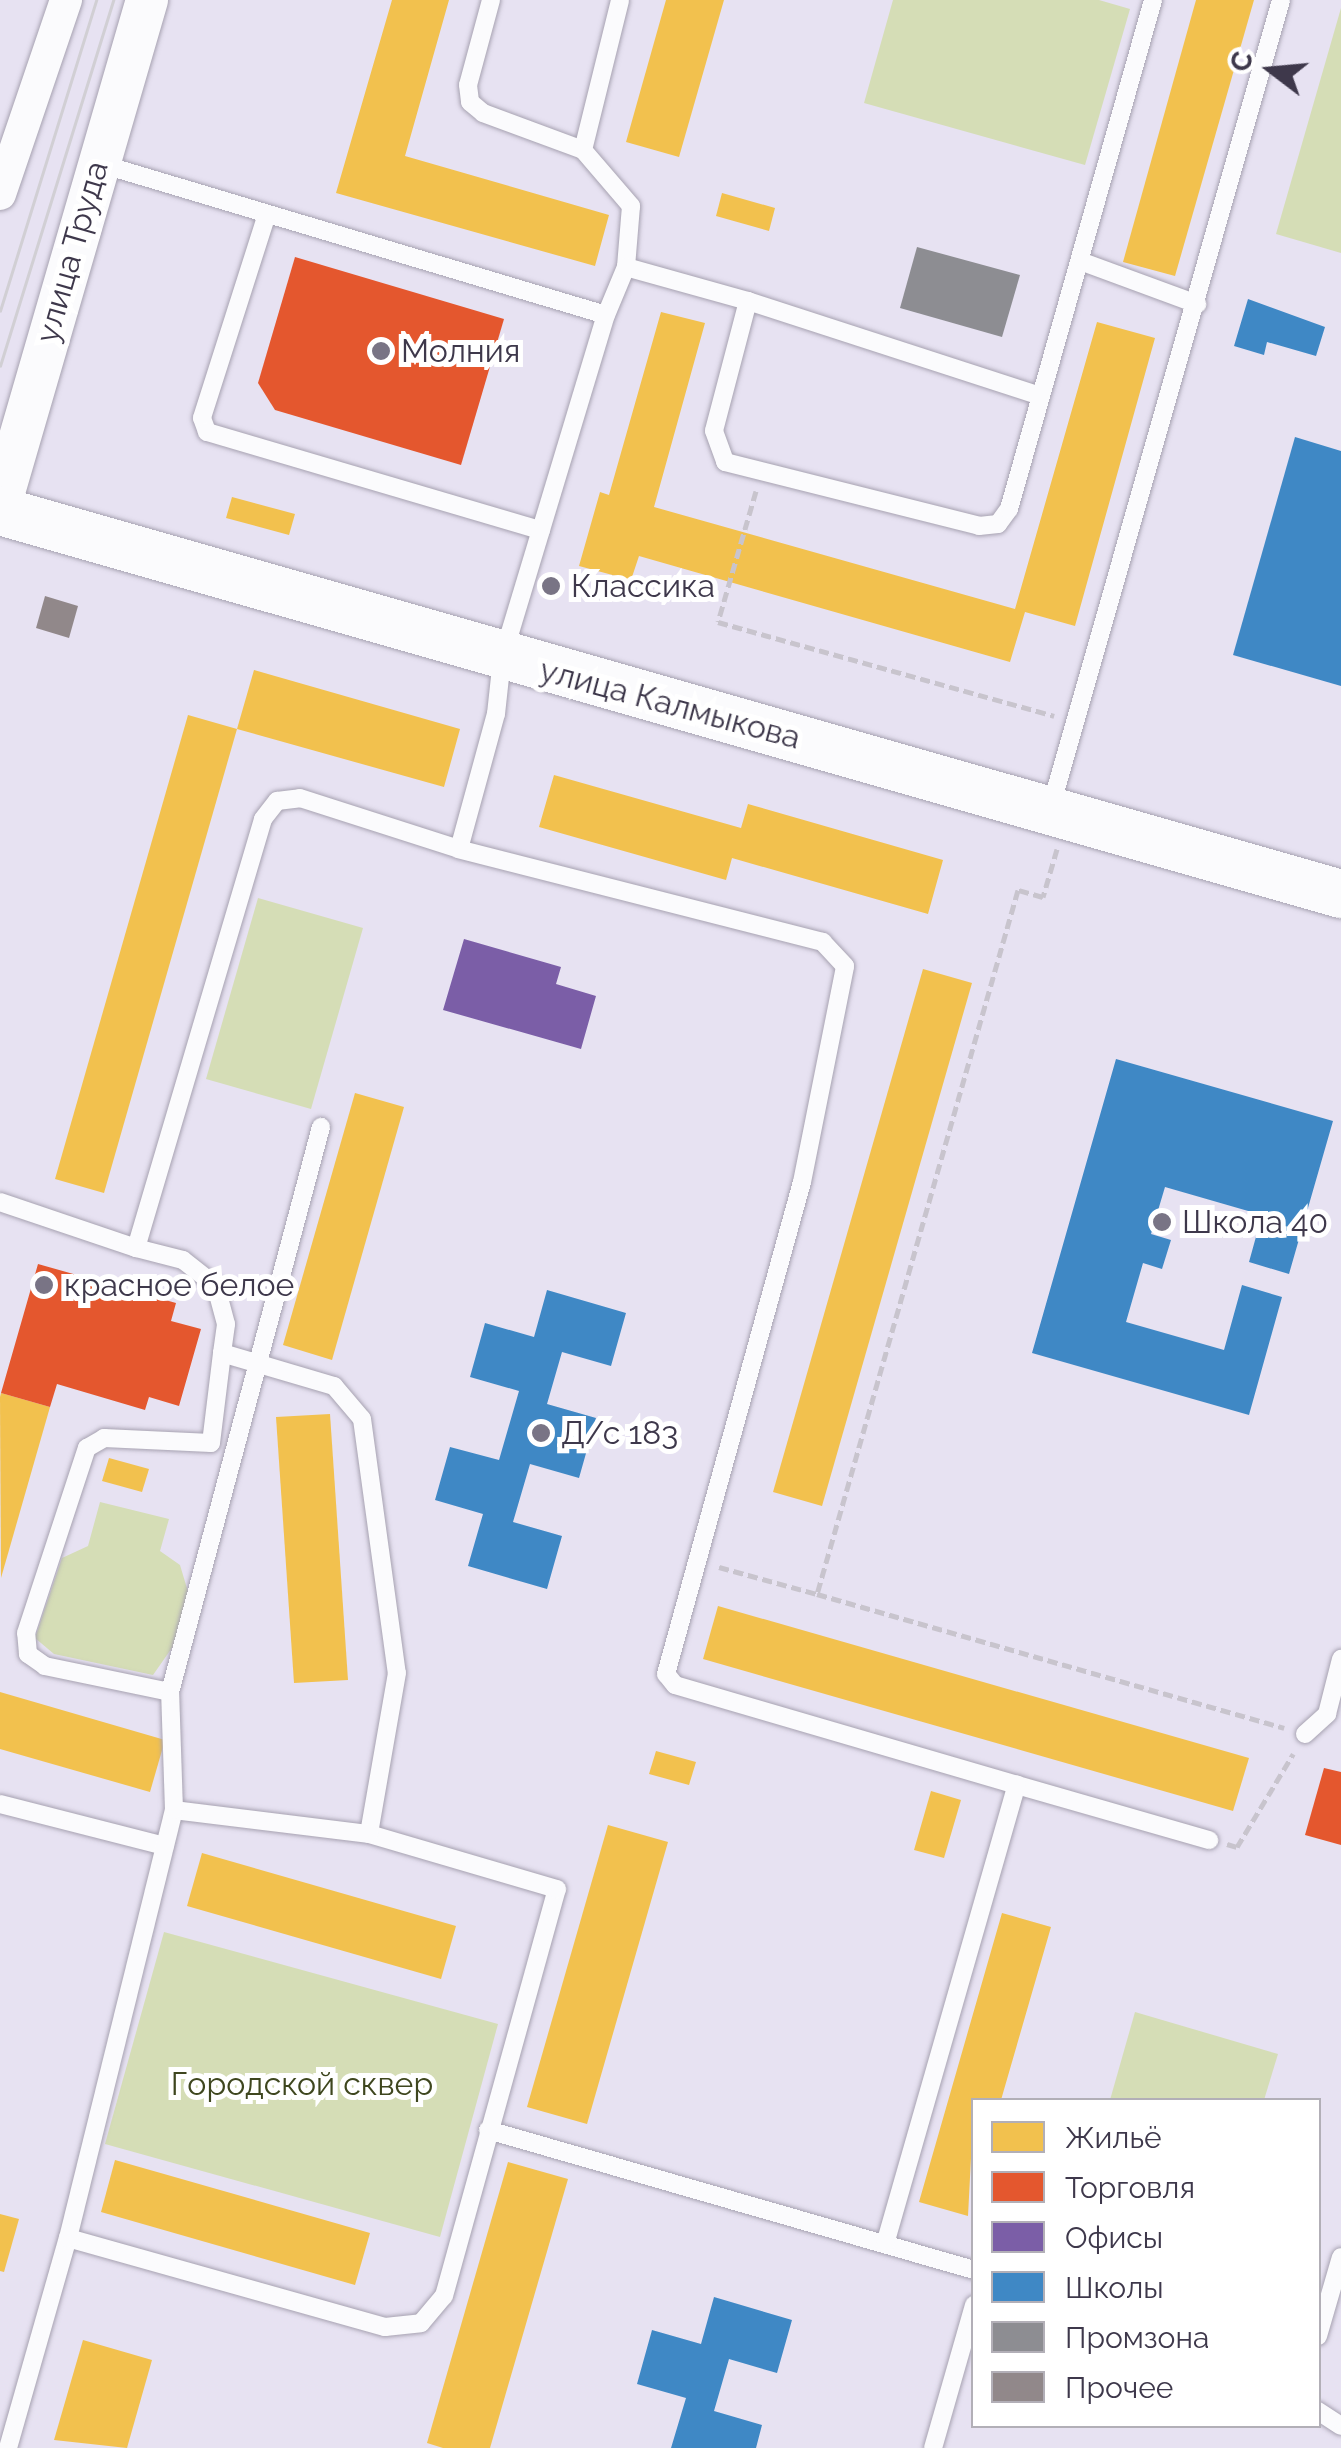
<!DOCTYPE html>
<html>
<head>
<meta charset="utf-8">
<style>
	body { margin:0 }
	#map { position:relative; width:1341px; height:2448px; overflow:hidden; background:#e7e2f2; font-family:Raleway,sans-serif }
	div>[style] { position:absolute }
	.green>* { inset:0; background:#d5ddb6 }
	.homes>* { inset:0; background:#f2c14e }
	.shops>* { inset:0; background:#e4572e }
	.offices>* { inset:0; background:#7b5ea7 }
	.schools>* { inset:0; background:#3f88c5 }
	.industry>* { inset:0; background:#8d8d92 }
	.building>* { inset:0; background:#91888a }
	.path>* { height:5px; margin-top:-2.5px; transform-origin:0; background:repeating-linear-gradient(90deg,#c8c4cd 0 10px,transparent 0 15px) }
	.roads { filter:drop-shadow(0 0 2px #a7a2b1) drop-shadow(0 0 2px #a7a2b1) }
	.service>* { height:18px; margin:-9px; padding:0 9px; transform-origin:9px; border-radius:9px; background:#fbfbfd }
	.minor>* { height:32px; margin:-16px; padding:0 16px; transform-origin:16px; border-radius:16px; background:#fbfbfd }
	.tertiary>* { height:42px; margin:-21px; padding:0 21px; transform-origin:21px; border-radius:21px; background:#fbfbfd }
	.secondary>* { height:48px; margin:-24px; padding:0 24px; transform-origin:24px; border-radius:24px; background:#fbfbfd }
	.tram>* { height:2.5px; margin:-1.25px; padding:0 1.25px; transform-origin:1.25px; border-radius:1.25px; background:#d1cfd4 }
	.dots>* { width:28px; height:28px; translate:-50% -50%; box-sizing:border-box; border:5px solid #fff; border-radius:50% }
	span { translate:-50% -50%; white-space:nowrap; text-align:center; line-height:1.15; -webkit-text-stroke:10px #fff; paint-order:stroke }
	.street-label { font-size:32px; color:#3e384b }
	.poi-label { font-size:32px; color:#3e384b }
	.left { translate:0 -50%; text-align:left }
	.park-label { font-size:32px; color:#3e461e }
	.legend { position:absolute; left:971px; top:2098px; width:350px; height:330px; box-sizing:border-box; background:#fff; border:2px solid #b2afb7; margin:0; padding:12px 18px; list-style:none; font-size:30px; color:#3e384b }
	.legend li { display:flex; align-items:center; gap:20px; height:50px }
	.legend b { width:50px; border:2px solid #b2afb7 }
	.north { position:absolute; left:1221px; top:20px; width:100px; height:100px; -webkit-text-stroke:8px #fff; paint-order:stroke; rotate:286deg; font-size:28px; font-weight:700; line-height:40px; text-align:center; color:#3e384b }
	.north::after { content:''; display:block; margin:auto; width:35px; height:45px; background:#3e384b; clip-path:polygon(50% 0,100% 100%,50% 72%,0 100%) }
</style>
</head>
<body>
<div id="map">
	<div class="green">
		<i style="clip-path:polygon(893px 0,1099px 0,1130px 9px,1085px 165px,864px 103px)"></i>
		<i style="clip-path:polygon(1341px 8px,1341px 253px,1276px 234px)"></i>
		<i style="clip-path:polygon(258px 898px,363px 928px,311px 1109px,206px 1079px)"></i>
		<i style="clip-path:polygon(100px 1502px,169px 1519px,160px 1551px,180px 1565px,189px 1595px,174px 1645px,153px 1675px,54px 1654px,35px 1638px,62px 1558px,88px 1546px)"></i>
		<i style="clip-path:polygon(164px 1932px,498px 2024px,440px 2237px,105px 2144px)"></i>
		<i style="clip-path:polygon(1135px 2012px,1278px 2054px,1264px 2100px,1110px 2100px)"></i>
	</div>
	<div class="homes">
		<i style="clip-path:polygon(392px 0,449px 0,405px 156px,609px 215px,595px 266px,336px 193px)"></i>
		<i style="clip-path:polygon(666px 0,724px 0,679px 157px,626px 142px)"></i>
		<i style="clip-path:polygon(1196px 0,1254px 0,1175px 276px,1123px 262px)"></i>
		<i style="clip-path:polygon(722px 193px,775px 208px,769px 231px,716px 216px)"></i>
		<i style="clip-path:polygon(661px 312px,705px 323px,654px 507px,1015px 609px,1097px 322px,1155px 338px,1075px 626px,1025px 612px,1010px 662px,639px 556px,631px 580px,579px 566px,600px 492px,609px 495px)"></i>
		<i style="clip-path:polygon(232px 497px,295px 514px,289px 535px,226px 518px)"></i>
		<i style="clip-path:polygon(254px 670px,460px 729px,444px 787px,237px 729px)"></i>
		<i style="clip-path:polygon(188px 715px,237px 729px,104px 1193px,55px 1179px)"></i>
		<i style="clip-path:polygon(554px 775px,741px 828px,748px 804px,943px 860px,928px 914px,732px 858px,726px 880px,539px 827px)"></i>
		<i style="clip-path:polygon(923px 969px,972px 983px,822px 1506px,773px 1492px)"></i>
		<i style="clip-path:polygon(355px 1093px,404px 1107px,332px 1360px,283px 1345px)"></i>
		<i style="clip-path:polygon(1px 1393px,50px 1407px,1px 1578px,0 1397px)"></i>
		<i style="clip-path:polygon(330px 1414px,348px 1680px,294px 1683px,276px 1417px)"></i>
		<i style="clip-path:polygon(109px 1458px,149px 1469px,142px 1492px,102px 1481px)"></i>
		<i style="clip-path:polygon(718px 1606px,1249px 1758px,1233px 1811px,703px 1659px)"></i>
		<i style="clip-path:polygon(0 1692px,165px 1740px,150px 1792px,0 1749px)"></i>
		<i style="clip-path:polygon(656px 1751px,696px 1762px,689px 1785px,649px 1774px)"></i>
		<i style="clip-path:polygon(931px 1791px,961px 1800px,944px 1858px,914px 1850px)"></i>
		<i style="clip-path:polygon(608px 1825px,668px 1842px,587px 2124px,527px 2107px)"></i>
		<i style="clip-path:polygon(202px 1853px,456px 1926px,441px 1979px,187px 1906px)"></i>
		<i style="clip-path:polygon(1002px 1913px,1051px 1927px,1001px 2100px,974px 2100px,968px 2216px,919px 2202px)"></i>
		<i style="clip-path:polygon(115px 2160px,370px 2233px,355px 2285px,101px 2212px)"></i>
		<i style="clip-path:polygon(508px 2162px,568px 2179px,490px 2448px,443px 2448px,427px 2443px)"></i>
		<i style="clip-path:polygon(0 2214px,19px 2219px,4px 2272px,0 2271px)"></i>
		<i style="clip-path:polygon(83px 2340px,152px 2360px,127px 2448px,54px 2440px)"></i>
	</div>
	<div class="shops">
		<i style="clip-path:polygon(295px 257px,504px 319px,461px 465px,275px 410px,258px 383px)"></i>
		<i style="clip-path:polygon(38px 1264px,176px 1303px,171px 1321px,201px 1329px,179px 1406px,149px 1397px,145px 1410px,57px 1384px,50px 1407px,1px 1393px)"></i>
		<i style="clip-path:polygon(1324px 1768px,1341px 1772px,1341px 1845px,1305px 1835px)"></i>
	</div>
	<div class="offices">
		<i style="clip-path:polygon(464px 939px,561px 967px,556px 984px,596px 996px,581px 1049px,443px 1010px)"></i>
	</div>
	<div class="schools">
		<i style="clip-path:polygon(1248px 299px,1325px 327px,1316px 356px,1267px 342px,1264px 355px,1234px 346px)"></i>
		<i style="clip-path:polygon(1295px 437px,1341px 451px,1341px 686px,1233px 655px)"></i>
		<i style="clip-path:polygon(1116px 1059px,1333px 1121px,1289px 1274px,1249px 1262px,1262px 1215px,1165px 1187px,1151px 1234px,1171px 1240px,1162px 1269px,1143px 1263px,1126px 1322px,1224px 1350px,1242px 1285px,1282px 1297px,1249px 1415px,1032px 1353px)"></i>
		<i style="clip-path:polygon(547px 1290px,626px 1313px,611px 1366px,562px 1352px,547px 1404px,596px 1418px,579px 1478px,530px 1464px,513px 1522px,562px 1536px,547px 1589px,468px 1566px,483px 1514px,435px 1500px,450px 1447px,499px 1460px,519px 1391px,470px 1377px,485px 1323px,534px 1337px)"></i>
		<i style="clip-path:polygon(714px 2297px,792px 2320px,777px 2373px,729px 2359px,714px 2411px,762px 2425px,756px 2448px,671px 2448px,686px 2398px,637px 2384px,652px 2330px,701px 2344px)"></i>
	</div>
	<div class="industry">
		<i style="clip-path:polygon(917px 247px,1020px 275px,1002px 337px,900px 308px)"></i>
	</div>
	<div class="building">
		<i style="clip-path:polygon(45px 596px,78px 606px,69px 638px,36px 628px)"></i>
	</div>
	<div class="path">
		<i style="left:756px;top:491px;width:136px;rotate:106.2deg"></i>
		<i style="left:718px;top:622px;width:349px;rotate:15.6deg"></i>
		<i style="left:1057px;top:849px;width:50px;rotate:106.3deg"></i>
		<i style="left:1043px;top:897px;width:26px;rotate:-164deg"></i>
		<i style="left:1018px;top:890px;width:732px;rotate:105.93deg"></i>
		<i style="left:817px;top:1594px;width:486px;rotate:16deg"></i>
		<i style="left:719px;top:1567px;width:102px;rotate:15.4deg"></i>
		<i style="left:1227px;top:1844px;width:10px;rotate:17deg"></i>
		<i style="left:1237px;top:1847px;width:109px;rotate:-58.9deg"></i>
	</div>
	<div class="roads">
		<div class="service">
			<i style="left:491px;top:0;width:88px;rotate:105.1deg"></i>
			<i style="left:468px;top:85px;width:17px;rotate:83deg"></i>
			<i style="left:470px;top:102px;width:17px;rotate:40deg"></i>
			<i style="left:483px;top:113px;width:107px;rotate:20.3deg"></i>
			<i style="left:583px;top:150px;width:74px;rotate:49.4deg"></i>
			<i style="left:631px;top:206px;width:61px;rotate:94.7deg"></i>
			<i style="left:583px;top:150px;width:154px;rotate:-76.1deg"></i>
			<i style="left:98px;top:163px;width:530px;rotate:16.66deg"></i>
			<i style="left:267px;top:214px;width:214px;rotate:107.7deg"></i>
			<i style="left:202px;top:418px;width:15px;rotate:70deg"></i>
			<i style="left:207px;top:432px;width:348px;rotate:16.4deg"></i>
			<i style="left:1080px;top:261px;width:125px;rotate:20.2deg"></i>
			<i style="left:748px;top:301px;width:305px;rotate:18deg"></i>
			<i style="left:1050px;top:810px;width:842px;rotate:-74.08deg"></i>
			<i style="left:0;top:1202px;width:144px;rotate:18.7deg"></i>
			<i style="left:222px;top:1353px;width:29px;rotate:-82deg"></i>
			<i style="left:226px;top:1324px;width:39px;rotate:-105deg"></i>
			<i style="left:216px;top:1286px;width:42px;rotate:-141.8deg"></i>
			<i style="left:183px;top:1260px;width:49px;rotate:-165.7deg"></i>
			<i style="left:136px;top:1248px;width:447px;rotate:-73.5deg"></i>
			<i style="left:263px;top:819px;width:23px;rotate:-52deg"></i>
			<i style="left:277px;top:801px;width:23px;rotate:-7deg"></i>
			<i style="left:300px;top:798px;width:167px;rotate:17.8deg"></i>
			<i style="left:170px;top:1692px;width:128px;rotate:-168.3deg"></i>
			<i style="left:45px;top:1666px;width:21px;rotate:-145deg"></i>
			<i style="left:28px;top:1654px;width:21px;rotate:-95deg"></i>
			<i style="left:26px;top:1633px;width:195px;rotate:-71.8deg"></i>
			<i style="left:87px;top:1448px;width:20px;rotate:-30deg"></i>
			<i style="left:104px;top:1438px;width:107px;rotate:2.7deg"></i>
			<i style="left:211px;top:1443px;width:91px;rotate:-83deg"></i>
			<i style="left:222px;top:1353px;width:117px;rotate:16.4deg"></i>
			<i style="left:334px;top:1386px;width:43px;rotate:49.7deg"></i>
			<i style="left:362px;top:1419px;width:256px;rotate:82.2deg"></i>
			<i style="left:397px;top:1673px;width:163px;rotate:99.9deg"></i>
			<i style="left:1305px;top:1734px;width:30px;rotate:-42deg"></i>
			<i style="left:1327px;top:1714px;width:57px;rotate:-75.7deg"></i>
			<i style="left:1017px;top:1785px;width:200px;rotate:16deg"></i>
			<i style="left:0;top:1804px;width:170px;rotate:14.3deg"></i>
			<i style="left:488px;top:2130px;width:506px;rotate:16.07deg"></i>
			<i style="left:68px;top:2238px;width:329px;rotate:15.7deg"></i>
			<i style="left:385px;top:2327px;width:36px;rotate:-6deg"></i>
			<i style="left:421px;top:2323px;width:35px;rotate:-50deg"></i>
			<i style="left:444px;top:2296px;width:422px;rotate:-74.5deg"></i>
			<i style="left:557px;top:1889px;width:196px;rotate:-163.7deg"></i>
			<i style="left:369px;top:1834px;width:196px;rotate:-173deg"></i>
			<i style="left:885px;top:2244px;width:478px;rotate:-74deg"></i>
			<i style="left:1017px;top:1785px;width:356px;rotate:-163.7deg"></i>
			<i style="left:675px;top:1685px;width:14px;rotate:-129deg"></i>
			<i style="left:666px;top:1674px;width:510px;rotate:-74.55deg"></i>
			<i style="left:802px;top:1182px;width:220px;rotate:-78.7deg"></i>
			<i style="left:845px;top:966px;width:33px;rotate:-133deg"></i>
			<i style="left:823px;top:942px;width:376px;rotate:-165.7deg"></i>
			<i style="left:459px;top:849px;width:140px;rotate:-74.7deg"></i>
			<i style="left:496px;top:714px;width:55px;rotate:-83.8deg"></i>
			<i style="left:502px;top:659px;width:359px;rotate:-73.2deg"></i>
			<i style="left:606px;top:315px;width:52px;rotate:-67.4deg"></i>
			<i style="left:626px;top:267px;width:127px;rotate:15.6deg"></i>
			<i style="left:748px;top:301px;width:134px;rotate:104.7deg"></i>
			<i style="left:714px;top:431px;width:33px;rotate:70deg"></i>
			<i style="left:725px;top:462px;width:262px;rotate:14.1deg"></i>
			<i style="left:979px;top:526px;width:19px;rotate:-6deg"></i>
			<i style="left:998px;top:524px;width:19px;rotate:-54deg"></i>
			<i style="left:1009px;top:509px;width:529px;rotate:-74.2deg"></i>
			<i style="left:1318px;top:2336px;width:82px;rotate:-73.8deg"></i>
			<i style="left:1318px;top:2411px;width:27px;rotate:33deg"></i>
			<i style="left:8px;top:2448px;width:218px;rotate:-74.1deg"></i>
			<i style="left:68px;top:2238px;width:441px;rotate:-76.1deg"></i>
			<i style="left:174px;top:1810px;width:118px;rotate:-91.9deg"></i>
			<i style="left:170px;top:1692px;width:585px;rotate:-75.04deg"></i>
			<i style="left:933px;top:2448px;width:149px;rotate:-74deg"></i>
		</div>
		<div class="minor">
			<i style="left:0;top:194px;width:205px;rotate:-71.2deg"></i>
		</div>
		<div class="tertiary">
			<i style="left:0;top:506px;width:527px;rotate:-73.8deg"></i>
		</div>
		<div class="secondary">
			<i style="left:0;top:511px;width:1395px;rotate:15.94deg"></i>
		</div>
	</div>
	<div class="tram">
		<i style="left:0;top:311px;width:325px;rotate:-72.8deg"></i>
		<i style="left:0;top:366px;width:383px;rotate:-72.8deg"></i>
	</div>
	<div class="dots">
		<i style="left:381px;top:351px;background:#797485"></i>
		<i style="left:551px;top:586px;background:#797485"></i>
		<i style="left:1162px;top:1222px;background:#797485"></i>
		<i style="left:44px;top:1285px;background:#797485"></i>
		<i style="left:541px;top:1433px;background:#797485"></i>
	</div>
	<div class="street-label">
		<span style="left:72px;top:252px;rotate:-74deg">улица Труда</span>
		<span style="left:670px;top:704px;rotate:15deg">улица Калмыкова</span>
	</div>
	<div class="poi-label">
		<span class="left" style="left:401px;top:351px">Молния</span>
		<span class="left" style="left:571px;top:586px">Классика</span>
		<span class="left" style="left:1182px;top:1222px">Школа 40</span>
		<span class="left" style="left:64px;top:1285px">красное белое</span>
		<span class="left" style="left:561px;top:1433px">Д/с 183</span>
	</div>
	<div class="park-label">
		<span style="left:302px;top:2084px">Городской сквер</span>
	</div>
	<ul class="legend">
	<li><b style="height:28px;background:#f2c14e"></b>Жильё</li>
	<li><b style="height:28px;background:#e4572e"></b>Торговля</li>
	<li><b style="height:28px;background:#7b5ea7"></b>Офисы</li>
	<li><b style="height:28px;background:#3f88c5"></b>Школы</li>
	<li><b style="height:28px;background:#8d8d92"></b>Промзона</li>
	<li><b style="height:28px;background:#91888a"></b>Прочее</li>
	</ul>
	<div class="north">С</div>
</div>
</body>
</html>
